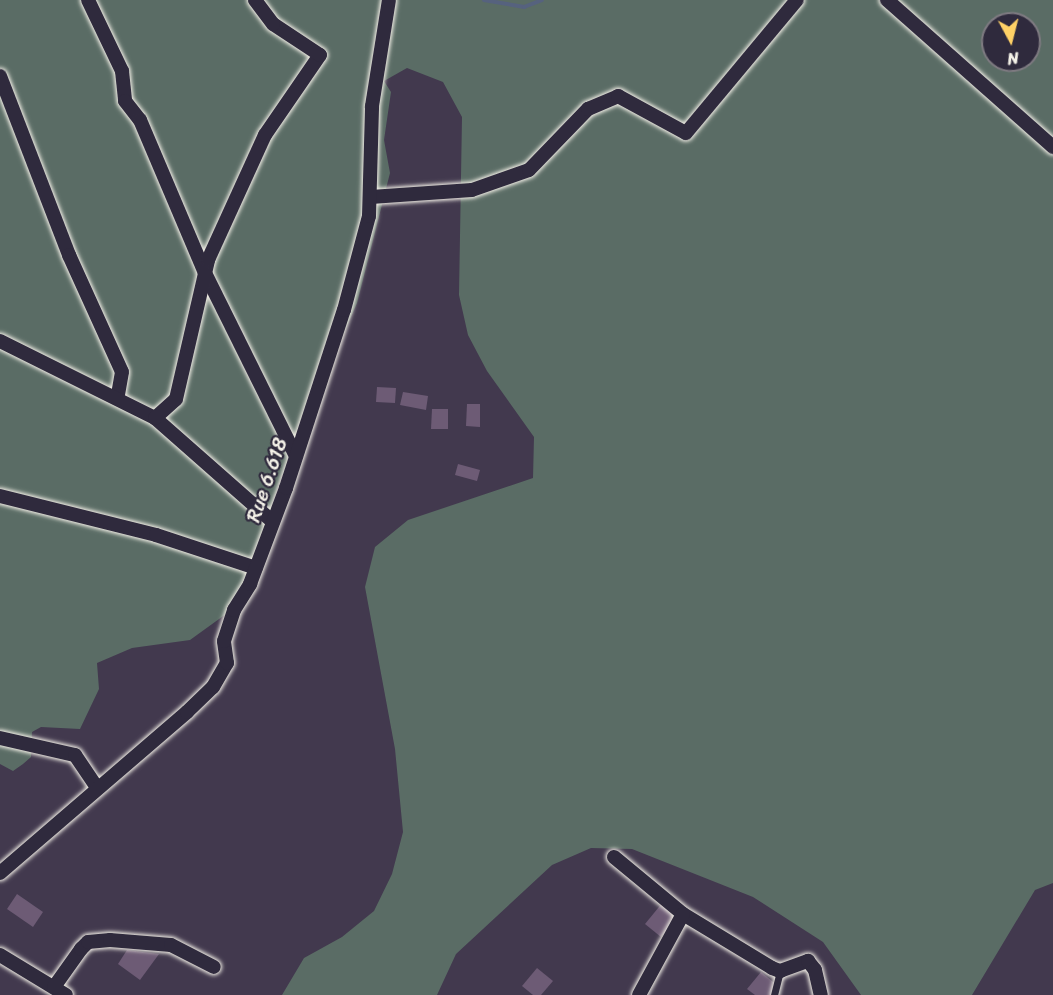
<!DOCTYPE html>
<html>
<head>
<meta charset="utf-8">
<style>
	body { margin:0 }
	#map { position:relative; width:1053px; height:995px; overflow:hidden; background:#42394e; font-family:Sriracha,sans-serif }
	div>[style] { position:absolute }
	.green>* { inset:0; background:#5a6c65 }
	.stream>* { height:4px; margin:-2px; padding:0 2px; transform-origin:2px; border-radius:2px; background:#56627e }
	.building>* { inset:0; background:#6d5b75 }
	.roads { filter:drop-shadow(0 0 2px #f4f1e8) drop-shadow(0 0 2px #f4f1e8) }
	.lane>* { height:7px; margin:-3.5px; padding:0 3.5px; transform-origin:3.5px; border-radius:3.5px; background:#2f2a3d }
	.street>* { height:14px; margin:-7px; padding:0 7px; transform-origin:7px; border-radius:7px; background:#2f2a3d }
	span { translate:-50% -50%; white-space:nowrap; text-align:center; line-height:1.15; -webkit-text-stroke:4.5px #2f2a3d; paint-order:stroke }
	.street-label { font-size:20px; color:#f4f1e8 }
	.north { position:absolute; left:981px; top:12px; width:60px; height:60px; box-sizing:border-box; background:#2f2a3d; border:2px solid #7e7a81; border-radius:50%; rotate:173deg; font-size:16px; font-weight:700; line-height:24px; text-align:center; color:#f4f1e8 }
	.north::after { content:''; display:block; margin:auto; width:21px; height:27px; background:#ffd166; clip-path:polygon(50% 0,100% 100%,50% 72%,0 100%) }
</style>
</head>
<body>
<div id="map">
	<div class="green">
		<i style="clip-path:polygon(evenodd,0 0,1053px 0,1053px 883px,1035px 890px,972px 995px,861px 995px,823px 942px,753px 897px,632px 849px,591px 848px,552px 865px,456px 954px,437px 995px,282px 995px,304px 958px,342px 937px,374px 911px,392px 874px,403px 832px,395px 749px,365px 587px,375px 547px,408px 520px,533px 478px,534px 437px,487px 371px,468px 335px,459px 295px,462px 117px,443px 82px,407px 68px,384px 81px,391px 92px,384px 140px,390px 173px,357px 303px,281px 478px,248px 575px,226px 614px,190px 640px,132px 648px,97px 663px,99px 689px,80px 729px,41px 727px,32px 732px,31px 757px,23px 764px,13px 771px,0 764px,0 0,993px 24px,1029px 24px,1029px 60px,993px 60px,993px 24px)"></i>
	</div>
	<div class="stream">
		<i style="left:484px;top:0;width:41px;rotate:9.9deg"></i>
		<i style="left:524px;top:7px;width:19px;rotate:-21deg"></i>
	</div>
	<div class="building">
		<i style="clip-path:polygon(377px 387px,396px 388px,395px 403px,376px 402px)"></i>
		<i style="clip-path:polygon(403px 392px,428px 396px,426px 410px,400px 405px)"></i>
		<i style="clip-path:polygon(467px 404px,480px 404px,480px 427px,466px 426px)"></i>
		<i style="clip-path:polygon(432px 409px,448px 409px,448px 429px,431px 429px)"></i>
		<i style="clip-path:polygon(458px 464px,480px 470px,477px 481px,455px 475px)"></i>
		<i style="clip-path:polygon(17px 894px,43px 912px,33px 927px,7px 909px)"></i>
		<i style="clip-path:polygon(663px 902px,679px 915px,661px 937px,645px 924px)"></i>
		<i style="clip-path:polygon(127px 950px,159px 954px,140px 980px,118px 964px)"></i>
		<i style="clip-path:polygon(537px 968px,553px 981px,541px 995px,533px 995px,522px 986px)"></i>
		<i style="clip-path:polygon(761px 972px,778px 986px,771px 995px,755px 995px,747px 989px)"></i>
	</div>
	<div class="roads">
		<div class="lane">
			<i style="left:774px;top:995px;width:25px;rotate:-76deg"></i>
		</div>
		<div class="street">
			<i style="left:88px;top:0;width:79px;rotate:64.4deg"></i>
			<i style="left:122px;top:71px;width:30px;rotate:84deg"></i>
			<i style="left:125px;top:101px;width:24px;rotate:52deg"></i>
			<i style="left:140px;top:120px;width:166px;rotate:67deg"></i>
			<i style="left:205px;top:273px;width:204px;rotate:63.6deg"></i>
			<i style="left:887px;top:0;width:222px;rotate:41.5deg"></i>
			<i style="left:0;top:76px;width:192px;rotate:68.9deg"></i>
			<i style="left:69px;top:255px;width:128px;rotate:65.6deg"></i>
			<i style="left:122px;top:372px;width:27px;rotate:100deg"></i>
			<i style="left:371px;top:197px;width:101px;rotate:-4deg"></i>
			<i style="left:472px;top:190px;width:60px;rotate:-19.3deg"></i>
			<i style="left:529px;top:170px;width:85px;rotate:-46deg"></i>
			<i style="left:588px;top:109px;width:33px;rotate:-23deg"></i>
			<i style="left:618px;top:96px;width:77px;rotate:28.6deg"></i>
			<i style="left:686px;top:133px;width:173px;rotate:-50.2deg"></i>
			<i style="left:0;top:341px;width:173px;rotate:26.4deg"></i>
			<i style="left:155px;top:418px;width:157px;rotate:41.4deg"></i>
			<i style="left:155px;top:418px;width:28px;rotate:-42deg"></i>
			<i style="left:176px;top:399px;width:143px;rotate:-77deg"></i>
			<i style="left:208px;top:260px;width:137px;rotate:-65.5deg"></i>
			<i style="left:265px;top:135px;width:97px;rotate:-55.5deg"></i>
			<i style="left:320px;top:55px;width:56px;rotate:-146.6deg"></i>
			<i style="left:273px;top:24px;width:30px;rotate:-127deg"></i>
			<i style="left:0;top:496px;width:161px;rotate:14deg"></i>
			<i style="left:156px;top:535px;width:105px;rotate:18.3deg"></i>
			<i style="left:0;top:738px;width:77px;rotate:12.8deg"></i>
			<i style="left:75px;top:755px;width:37px;rotate:56deg"></i>
			<i style="left:614px;top:857px;width:89px;rotate:39.6deg"></i>
			<i style="left:683px;top:914px;width:104px;rotate:31.2deg"></i>
			<i style="left:772px;top:968px;width:9px;rotate:21deg"></i>
			<i style="left:780px;top:971px;width:30px;rotate:-20deg"></i>
			<i style="left:808px;top:961px;width:11px;rotate:52deg"></i>
			<i style="left:815px;top:970px;width:26px;rotate:77deg"></i>
			<i style="left:0;top:873px;width:247px;rotate:-40.7deg"></i>
			<i style="left:187px;top:712px;width:36px;rotate:-44deg"></i>
			<i style="left:213px;top:687px;width:28px;rotate:-60deg"></i>
			<i style="left:227px;top:663px;width:22px;rotate:-98deg"></i>
			<i style="left:224px;top:641px;width:33px;rotate:-72deg"></i>
			<i style="left:234px;top:610px;width:31px;rotate:-58deg"></i>
			<i style="left:250px;top:584px;width:103px;rotate:-69.4deg"></i>
			<i style="left:286px;top:488px;width:187px;rotate:-72deg"></i>
			<i style="left:344px;top:310px;width:97px;rotate:-75.1deg"></i>
			<i style="left:369px;top:216px;width:110px;rotate:-88.4deg"></i>
			<i style="left:372px;top:106px;width:107px;rotate:-80.9deg"></i>
			<i style="left:0;top:955px;width:77px;rotate:31.2deg"></i>
			<i style="left:54px;top:987px;width:47px;rotate:-54.6deg"></i>
			<i style="left:81px;top:949px;width:10px;rotate:-45deg"></i>
			<i style="left:88px;top:942px;width:22px;rotate:-5deg"></i>
			<i style="left:110px;top:940px;width:61px;rotate:4.7deg"></i>
			<i style="left:171px;top:945px;width:48px;rotate:27.1deg"></i>
			<i style="left:639px;top:995px;width:92px;rotate:-61.5deg"></i>
		</div>
	</div>
	<div class="street-label">
		<span style="left:267px;top:480px;rotate:-71deg">Rue 6.618</span>
	</div>
	<div class="north">N</div>
</div>
</body>
</html>
